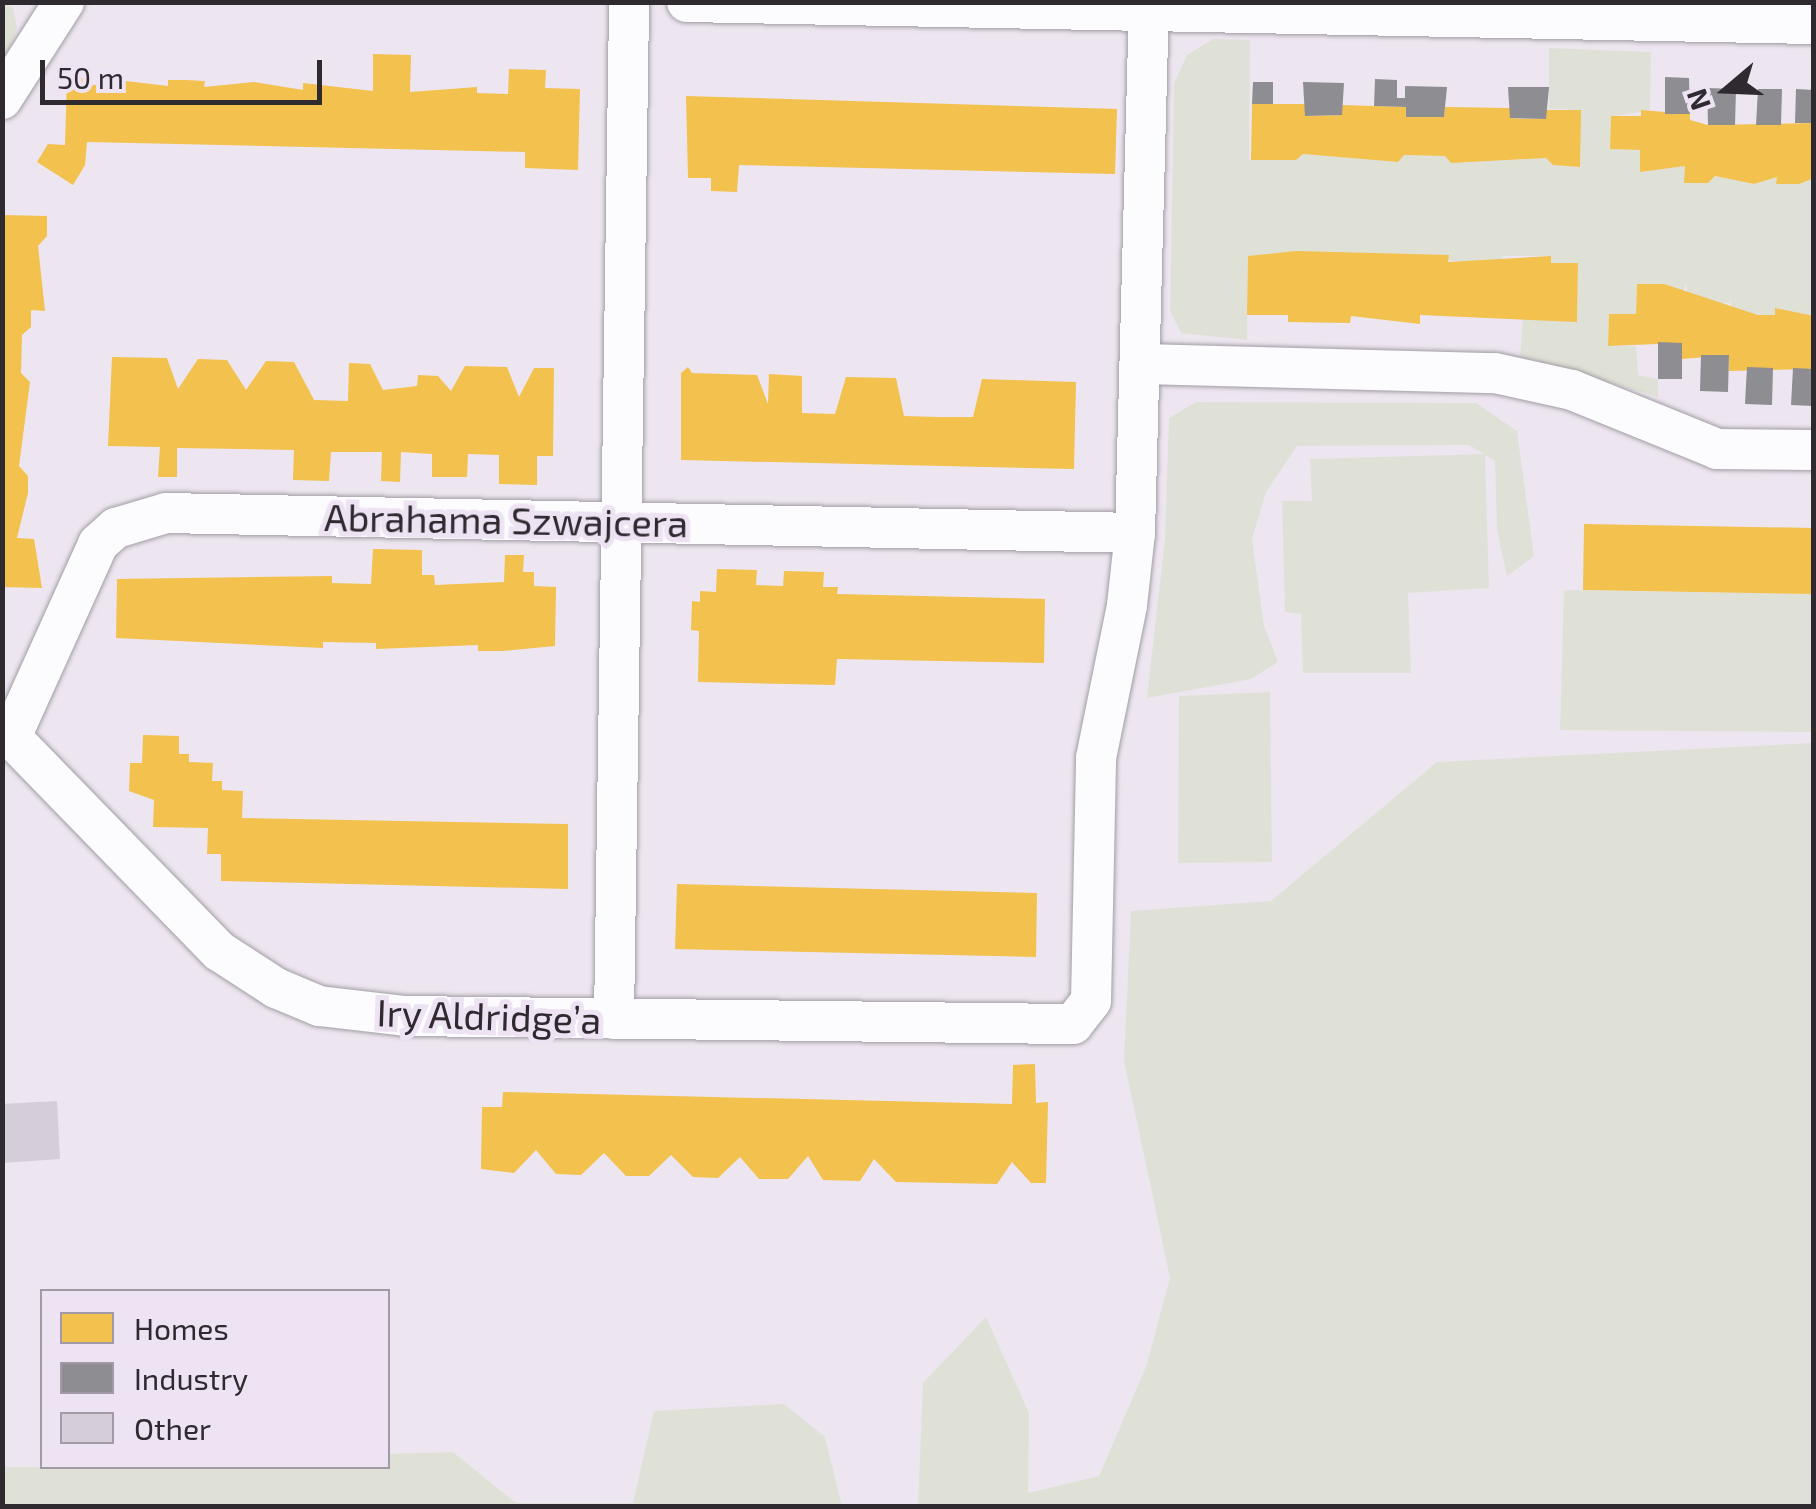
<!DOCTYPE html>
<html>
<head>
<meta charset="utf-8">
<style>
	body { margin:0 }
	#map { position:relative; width:1816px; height:1509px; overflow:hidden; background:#ede6f0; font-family:"Exo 2",sans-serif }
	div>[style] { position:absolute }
	.green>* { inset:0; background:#e0e1d6 }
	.homes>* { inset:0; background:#f2c14e }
	.industry>* { inset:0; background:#8d8d92 }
	.building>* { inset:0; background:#d5cdd8 }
	.roads { filter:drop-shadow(0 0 2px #a29da4) drop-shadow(0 0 2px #a29da4) }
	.minor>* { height:40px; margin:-20px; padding:0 20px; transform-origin:20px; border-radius:20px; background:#fcfbfd }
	span { translate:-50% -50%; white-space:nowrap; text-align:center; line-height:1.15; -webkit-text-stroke:10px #eee3f3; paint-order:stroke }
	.street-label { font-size:38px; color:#2e2a30 }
	.frame { position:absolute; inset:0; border:5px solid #2e2a30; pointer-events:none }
	.legend { position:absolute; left:40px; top:1289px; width:350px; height:180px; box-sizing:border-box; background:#eee3f3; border:2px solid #a199a5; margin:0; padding:12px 18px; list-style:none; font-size:30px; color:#2e2a30 }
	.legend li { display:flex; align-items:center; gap:20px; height:50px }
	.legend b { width:50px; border:2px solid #a199a5 }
	.north { position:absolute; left:1676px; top:40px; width:100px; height:100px; -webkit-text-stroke:8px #eee3f3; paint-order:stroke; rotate:251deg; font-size:28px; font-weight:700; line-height:40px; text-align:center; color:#2e2a30 }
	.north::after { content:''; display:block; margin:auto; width:35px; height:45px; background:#2e2a30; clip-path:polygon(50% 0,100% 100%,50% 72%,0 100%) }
	.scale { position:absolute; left:40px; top:60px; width:282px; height:45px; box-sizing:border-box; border:5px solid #2e2a30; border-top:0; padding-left:12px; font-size:30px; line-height:35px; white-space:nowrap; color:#2e2a30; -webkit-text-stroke:8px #eee3f3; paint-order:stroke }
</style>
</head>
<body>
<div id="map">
	<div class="green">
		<i style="clip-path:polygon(3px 3px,13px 8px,17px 28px,3px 65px)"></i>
		<i style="clip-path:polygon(1213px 39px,1250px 40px,1249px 160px,1296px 160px,1303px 154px,1397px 162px,1404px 155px,1445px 156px,1451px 163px,1546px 158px,1553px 165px,1579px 167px,1580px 110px,1549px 109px,1549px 48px,1651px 52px,1650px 110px,1611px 117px,1610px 149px,1640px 150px,1640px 171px,1685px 166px,1685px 183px,1708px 183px,1715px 176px,1754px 184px,1777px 177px,1777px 184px,1799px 184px,1813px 178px,1813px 316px,1776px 308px,1775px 315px,1758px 315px,1731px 308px,1731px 297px,1730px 303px,1714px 304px,1687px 296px,1686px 284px,1684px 291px,1671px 291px,1664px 284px,1637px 284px,1636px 314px,1609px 314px,1608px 346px,1636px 346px,1638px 375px,1658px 379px,1658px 397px,1520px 356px,1523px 317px,1577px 322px,1578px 264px,1551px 263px,1550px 256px,1502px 256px,1502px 262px,1248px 256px,1247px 340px,1181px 333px,1170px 311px,1174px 83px,1187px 55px)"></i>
		<i style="clip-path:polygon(1196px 402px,1476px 403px,1517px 431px,1534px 556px,1507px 576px,1497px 530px,1495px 461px,1485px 455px,1489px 588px,1408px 593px,1411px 673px,1303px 673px,1301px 614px,1285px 612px,1282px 501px,1312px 501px,1310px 459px,1484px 454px,1469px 445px,1297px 446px,1266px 492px,1252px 539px,1264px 626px,1278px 662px,1251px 679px,1147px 698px,1165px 538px,1169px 418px)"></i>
		<i style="clip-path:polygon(1564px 590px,1813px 594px,1813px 732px,1560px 730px)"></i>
		<i style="clip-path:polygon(1270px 692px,1272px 862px,1178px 863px,1179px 696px)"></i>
		<i style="clip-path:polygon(1813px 743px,1813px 1506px,918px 1506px,923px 1383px,986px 1317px,1029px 1413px,1028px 1493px,1099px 1476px,1146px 1367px,1170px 1278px,1124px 1061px,1131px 911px,1271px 901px,1437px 762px)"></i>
		<i style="clip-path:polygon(784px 1404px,825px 1437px,842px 1506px,3px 1506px,3px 1467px,388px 1466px,388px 1454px,453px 1452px,516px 1503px,633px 1503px,654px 1411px)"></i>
	</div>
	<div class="homes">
		<i style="clip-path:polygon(373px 54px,411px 55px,410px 92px,477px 87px,477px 93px,508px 94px,509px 69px,546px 70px,545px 88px,580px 89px,578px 170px,525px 168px,525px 152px,87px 142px,85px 165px,73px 185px,37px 162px,48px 144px,65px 145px,67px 77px,85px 78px,85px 85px,101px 85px,100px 78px,168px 86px,168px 80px,186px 80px,205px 81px,204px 87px,254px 82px,303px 90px,303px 83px,373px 91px)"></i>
		<i style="clip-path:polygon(686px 96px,1117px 109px,1115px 174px,739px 165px,737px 192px,711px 191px,711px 178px,688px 178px)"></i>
		<i style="clip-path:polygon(1252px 104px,1305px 104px,1305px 116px,1342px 115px,1342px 105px,1406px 107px,1406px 117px,1444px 117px,1445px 107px,1510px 108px,1510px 118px,1528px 119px,1546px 119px,1546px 110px,1581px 110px,1580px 167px,1553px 165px,1546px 158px,1451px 163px,1445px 156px,1404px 155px,1398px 162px,1303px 154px,1296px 160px,1251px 160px)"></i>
		<i style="clip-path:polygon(1641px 110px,1690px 114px,1690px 120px,1708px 125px,1814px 123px,1814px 178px,1799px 184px,1776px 184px,1777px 177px,1754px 184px,1715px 176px,1708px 183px,1684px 183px,1685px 166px,1640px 172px,1640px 150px,1610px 149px,1611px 116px,1641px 116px)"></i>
		<i style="clip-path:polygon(2px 215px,47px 216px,47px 236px,38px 246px,45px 311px,31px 310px,31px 327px,22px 335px,21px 373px,30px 382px,19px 466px,28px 476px,28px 493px,17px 538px,34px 539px,42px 588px,2px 587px)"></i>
		<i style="clip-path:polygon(1296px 251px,1449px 255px,1448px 262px,1551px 256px,1551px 263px,1578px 263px,1577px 322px,1420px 315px,1420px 324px,1351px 316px,1350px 323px,1288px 322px,1288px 315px,1247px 315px,1248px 256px)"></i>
		<i style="clip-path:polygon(1637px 284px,1664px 284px,1758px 315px,1775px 315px,1775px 308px,1814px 316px,1814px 369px,1729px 371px,1729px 355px,1682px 359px,1682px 343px,1608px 346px,1609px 314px,1636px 314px)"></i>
		<i style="clip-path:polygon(112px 357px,167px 358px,178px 389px,198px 359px,227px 360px,246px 390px,266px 361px,294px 362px,314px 400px,348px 401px,349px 363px,370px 364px,383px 390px,417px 386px,418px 375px,438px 376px,451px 391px,465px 366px,507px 367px,519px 397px,534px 368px,554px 368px,553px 456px,537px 456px,537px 485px,499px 484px,499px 455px,468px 454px,467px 477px,432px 477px,432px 454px,401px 452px,400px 482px,381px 481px,382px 452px,331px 452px,329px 481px,293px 480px,294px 450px,177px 448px,177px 477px,158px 477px,160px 447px,108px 446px)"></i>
		<i style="clip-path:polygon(688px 367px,692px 373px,757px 375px,768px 404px,769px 374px,802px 376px,802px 413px,835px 414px,846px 377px,896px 378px,904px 416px,938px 417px,973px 417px,982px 379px,1076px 382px,1074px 469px,681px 460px,681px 373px)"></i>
		<i style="clip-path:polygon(1584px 524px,1814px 528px,1814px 594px,1583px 590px)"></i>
		<i style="clip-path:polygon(373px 549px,422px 550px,422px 575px,434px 575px,435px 585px,504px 582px,505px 555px,524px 555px,523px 572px,534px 572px,534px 586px,556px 587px,555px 646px,503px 651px,478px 651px,478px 645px,376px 649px,376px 643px,323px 642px,323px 648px,116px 638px,117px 579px,332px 576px,332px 583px,371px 584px)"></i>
		<i style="clip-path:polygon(717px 569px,757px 570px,756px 585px,783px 586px,784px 571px,824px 572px,823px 587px,838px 587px,837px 594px,1045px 599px,1044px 663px,837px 659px,835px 685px,698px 682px,699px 631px,691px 630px,692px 601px,700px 602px,700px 591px,716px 592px)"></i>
		<i style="clip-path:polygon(143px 735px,179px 736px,179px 754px,189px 754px,189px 762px,213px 763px,212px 781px,222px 781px,222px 790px,243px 791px,242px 818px,568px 824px,568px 889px,221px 881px,221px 854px,207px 854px,208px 828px,153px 827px,154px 800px,129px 791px,130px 763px,142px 763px)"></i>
		<i style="clip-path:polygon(677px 884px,1037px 893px,1036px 957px,675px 949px)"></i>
		<i style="clip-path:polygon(1035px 1064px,1036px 1103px,1048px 1102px,1046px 1183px,1031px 1183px,1012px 1162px,997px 1184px,896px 1182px,874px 1159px,860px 1181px,823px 1180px,808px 1156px,788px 1179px,759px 1179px,740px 1157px,718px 1178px,693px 1177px,671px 1155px,649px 1176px,626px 1176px,604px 1153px,581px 1175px,556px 1174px,536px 1150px,514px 1173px,481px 1169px,482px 1107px,502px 1107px,503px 1092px,1012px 1104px,1013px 1065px)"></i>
	</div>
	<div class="industry">
		<i style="clip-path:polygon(1665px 77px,1689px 78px,1690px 114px,1665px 114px)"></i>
		<i style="clip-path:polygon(1375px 79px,1397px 80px,1397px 98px,1405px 98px,1405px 86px,1447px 87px,1444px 117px,1406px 117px,1406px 107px,1374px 106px)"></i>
		<i style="clip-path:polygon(1253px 82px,1273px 82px,1273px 104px,1252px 104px)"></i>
		<i style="clip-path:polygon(1303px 82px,1344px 83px,1342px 115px,1305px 116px)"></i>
		<i style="clip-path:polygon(1508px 87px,1549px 87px,1546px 119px,1510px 118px)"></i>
		<i style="clip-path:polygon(1707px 88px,1736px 89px,1735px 125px,1708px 125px)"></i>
		<i style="clip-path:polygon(1758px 89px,1782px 89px,1781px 125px,1756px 125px)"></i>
		<i style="clip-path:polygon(1796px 89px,1814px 90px,1814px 123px,1795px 123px)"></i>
		<i style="clip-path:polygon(1658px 342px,1682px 343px,1682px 379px,1658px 379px)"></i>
		<i style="clip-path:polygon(1701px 355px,1729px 355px,1728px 392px,1700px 391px)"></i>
		<i style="clip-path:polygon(1747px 367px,1773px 368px,1772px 405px,1745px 404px)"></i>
		<i style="clip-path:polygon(1793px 368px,1814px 369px,1814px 406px,1791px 405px)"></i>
	</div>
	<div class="building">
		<i style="clip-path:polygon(57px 1101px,60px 1159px,2px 1163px,2px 1104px)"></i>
	</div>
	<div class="roads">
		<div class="minor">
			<i style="left:687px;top:2px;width:1127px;rotate:1.12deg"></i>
			<i style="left:2px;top:99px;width:115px;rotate:-57.4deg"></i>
			<i style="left:1143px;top:364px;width:352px;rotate:1.5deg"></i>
			<i style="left:1495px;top:373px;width:79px;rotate:12.4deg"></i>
			<i style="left:1572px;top:390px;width:157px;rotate:22.1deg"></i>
			<i style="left:1717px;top:449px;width:97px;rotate:0.6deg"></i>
			<i style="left:2px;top:728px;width:311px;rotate:45.8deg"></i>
			<i style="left:219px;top:951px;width:68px;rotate:33deg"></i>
			<i style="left:276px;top:988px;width:47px;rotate:22.7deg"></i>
			<i style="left:319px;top:1006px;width:87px;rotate:6.6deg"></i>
			<i style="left:405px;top:1016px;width:668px;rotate:0.69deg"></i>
			<i style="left:1073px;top:1024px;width:29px;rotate:-52deg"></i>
			<i style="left:1091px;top:1001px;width:243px;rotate:-88.8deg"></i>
			<i style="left:1096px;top:758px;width:156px;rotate:-78.5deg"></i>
			<i style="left:1127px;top:605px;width:72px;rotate:-83.7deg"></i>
			<i style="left:1135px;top:533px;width:531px;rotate:-88.49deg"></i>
			<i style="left:11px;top:737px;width:212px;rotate:-65.7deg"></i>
			<i style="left:98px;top:544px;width:24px;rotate:-42deg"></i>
			<i style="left:116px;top:528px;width:52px;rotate:-16.7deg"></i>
			<i style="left:166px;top:513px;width:969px;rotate:1.18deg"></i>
			<i style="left:614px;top:1019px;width:1017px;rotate:-89.15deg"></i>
		</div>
	</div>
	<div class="street-label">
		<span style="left:506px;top:520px;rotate:1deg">Abrahama Szwajcera</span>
		<span style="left:489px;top:1016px;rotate:2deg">Iry Aldridge’a</span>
	</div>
	<div class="frame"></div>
	<ul class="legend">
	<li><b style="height:28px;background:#f2c14e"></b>Homes</li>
	<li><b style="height:28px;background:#8d8d92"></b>Industry</li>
	<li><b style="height:28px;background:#d5cdd8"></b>Other</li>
	</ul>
	<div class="north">N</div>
	<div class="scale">50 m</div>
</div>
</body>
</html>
